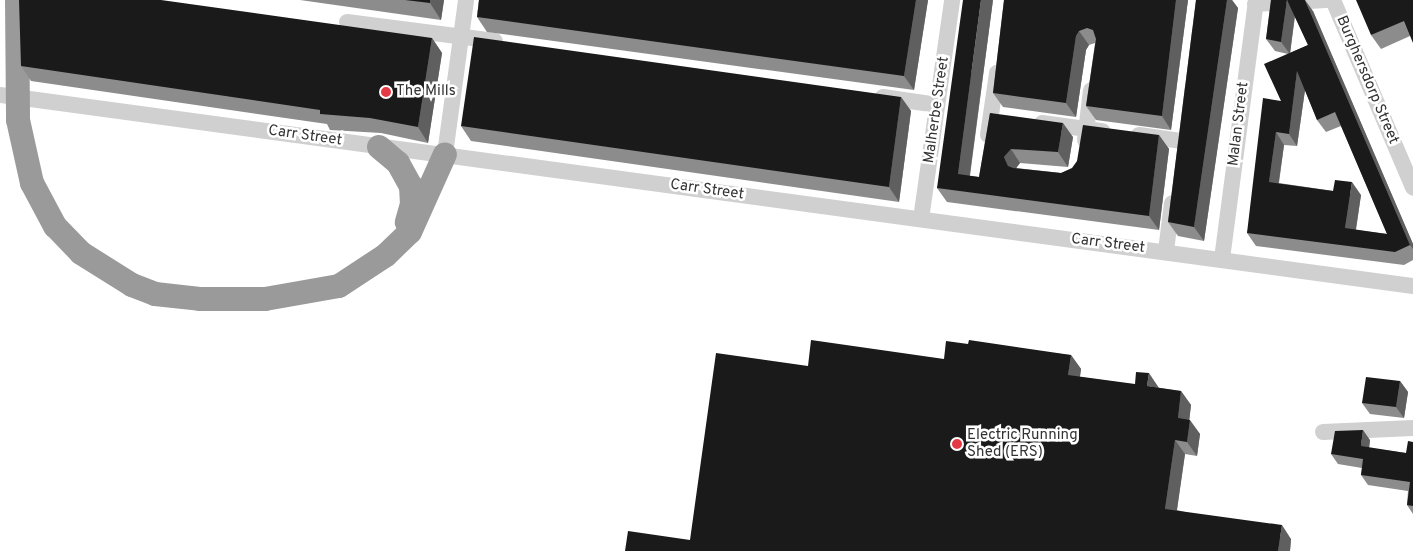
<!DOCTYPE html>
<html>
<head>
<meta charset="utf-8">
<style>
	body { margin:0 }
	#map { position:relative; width:1413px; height:551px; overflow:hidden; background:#fff; font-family:Overpass,sans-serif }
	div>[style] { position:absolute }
	.minor>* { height:16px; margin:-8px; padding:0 8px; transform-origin:8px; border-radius:8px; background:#d0d0d0 }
	.highway>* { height:24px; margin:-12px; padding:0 12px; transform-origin:12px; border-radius:12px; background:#9a9a9a }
	.wall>* { inset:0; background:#8c8c8c }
	.shaded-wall>* { inset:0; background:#5f5f5f }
	.building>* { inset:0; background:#1a1a1a }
	.dots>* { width:14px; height:14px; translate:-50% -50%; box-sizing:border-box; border:2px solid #fff; border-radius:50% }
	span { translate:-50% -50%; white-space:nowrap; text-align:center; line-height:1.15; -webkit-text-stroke:5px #fff; paint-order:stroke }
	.street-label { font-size:15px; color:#333 }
	.poi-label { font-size:15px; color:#333 }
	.left { translate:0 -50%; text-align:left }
</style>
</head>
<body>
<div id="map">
	<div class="minor">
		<i style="left:1333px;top:0;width:204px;rotate:66.9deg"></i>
		<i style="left:1255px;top:4px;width:71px;rotate:-3.2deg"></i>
		<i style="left:347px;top:22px;width:149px;rotate:7.3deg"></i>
		<i style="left:0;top:95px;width:1426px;rotate:7.7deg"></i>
		<i style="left:883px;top:97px;width:55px;rotate:8.4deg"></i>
		<i style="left:1042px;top:123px;width:61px;rotate:7.6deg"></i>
		<i style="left:988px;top:135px;width:63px;rotate:-81.7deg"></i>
		<i style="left:1139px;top:135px;width:42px;rotate:8.1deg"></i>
		<i style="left:1085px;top:140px;width:50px;rotate:-83.2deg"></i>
		<i style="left:445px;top:154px;width:155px;rotate:-82.2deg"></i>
		<i style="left:921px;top:219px;width:221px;rotate:-81.9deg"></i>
		<i style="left:1166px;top:251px;width:48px;rotate:-82.9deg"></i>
		<i style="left:1222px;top:259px;width:261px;rotate:-82.5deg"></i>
		<i style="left:1323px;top:432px;width:90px;rotate:-2.5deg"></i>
	</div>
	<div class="highway">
		<i style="left:17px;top:0;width:120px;rotate:89.5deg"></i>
		<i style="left:18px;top:120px;width:65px;rotate:77.5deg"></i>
		<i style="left:32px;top:183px;width:49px;rotate:61.9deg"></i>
		<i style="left:55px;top:226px;width:37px;rotate:46deg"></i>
		<i style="left:81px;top:253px;width:60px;rotate:32.1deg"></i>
		<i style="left:132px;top:285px;width:25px;rotate:21deg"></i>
		<i style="left:155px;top:294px;width:45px;rotate:6.3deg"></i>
		<i style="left:200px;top:299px;width:65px"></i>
		<i style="left:265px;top:299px;width:75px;rotate:-10deg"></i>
		<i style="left:339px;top:286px;width:56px;rotate:-33.4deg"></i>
		<i style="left:386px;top:255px;width:33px;rotate:-44deg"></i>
		<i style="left:410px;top:232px;width:85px;rotate:-65.8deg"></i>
		<i style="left:379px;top:147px;width:25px;rotate:40deg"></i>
		<i style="left:398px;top:163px;width:26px;rotate:61deg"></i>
		<i style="left:411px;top:186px;width:18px;rotate:87deg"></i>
		<i style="left:412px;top:204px;width:19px;rotate:106deg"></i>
	</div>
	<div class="wall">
		<i style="clip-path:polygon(300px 0,444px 0,441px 20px)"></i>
		<i style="clip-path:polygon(479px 0,928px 0,914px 90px,487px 32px,477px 17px)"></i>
		<i style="clip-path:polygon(993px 0,970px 176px,979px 177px,990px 113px,1073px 137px,1068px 167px,1020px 163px,1016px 168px,1061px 173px,1159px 135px,1169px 149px,1159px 230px,947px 202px,937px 188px)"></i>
		<i style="clip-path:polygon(1004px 0,1188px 0,1171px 130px,1096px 120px,1086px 106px,1095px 43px,1089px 45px,1086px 50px,1076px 117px,1003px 107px,993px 93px)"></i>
		<i style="clip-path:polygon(1196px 0,1232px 0,1238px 8px,1204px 241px,1178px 236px,1168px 222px)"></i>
		<i style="clip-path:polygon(evenodd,1271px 0,1313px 11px,1413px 244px,1413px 260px,1404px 265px,1256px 246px,1247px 233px,1281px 101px,1288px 54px,1275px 51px,1266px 39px,1271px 0,1295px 17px,1308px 45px,1290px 53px,1295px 17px,1271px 0,1305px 90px,1317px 120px,1326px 132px,1341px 126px,1387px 234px,1356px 230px,1361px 195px,1279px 183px,1284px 145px,1297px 146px,1305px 90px)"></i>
		<i style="clip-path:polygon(1413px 0,1410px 36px,1381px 49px,1371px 35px)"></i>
		<i style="clip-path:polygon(432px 38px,442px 53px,428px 143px,381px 133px,330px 130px,327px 124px,31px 81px,21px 66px)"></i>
		<i style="clip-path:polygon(901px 97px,911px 111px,899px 202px,471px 141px,461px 126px)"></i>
		<i style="clip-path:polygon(968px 344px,1071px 355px,1081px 369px,1080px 377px,1181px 391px,1191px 405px,1189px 420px,1200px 434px,1197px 456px,1185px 454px,1177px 510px,1291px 539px,1290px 551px,625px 551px,690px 540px,808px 366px,944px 359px)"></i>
		<i style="clip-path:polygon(1400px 381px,1408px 392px,1404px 418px,1370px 414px,1362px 403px)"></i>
		<i style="clip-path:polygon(1370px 440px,1369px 448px,1406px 453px,1413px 442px,1413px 514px,1407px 505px,1408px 491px,1368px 485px,1361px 475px,1362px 468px,1338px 464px,1331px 454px)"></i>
	</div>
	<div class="shaded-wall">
		<i style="clip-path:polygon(430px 0,444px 0,441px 20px,430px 3px)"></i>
		<i style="clip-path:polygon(916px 0,928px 0,914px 90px,904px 76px)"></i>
		<i style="clip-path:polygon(981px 0,993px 0,968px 188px,958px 174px)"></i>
		<i style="clip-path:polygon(1176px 0,1188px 0,1171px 130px,1162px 116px)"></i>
		<i style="clip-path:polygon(1227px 0,1232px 0,1238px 8px,1204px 241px,1194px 227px)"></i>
		<i style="clip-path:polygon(1287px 0,1295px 13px,1290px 54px,1281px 42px)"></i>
		<i style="clip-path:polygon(1305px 0,1313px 11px,1413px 244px,1413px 249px,1410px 245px)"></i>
		<i style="clip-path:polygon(1079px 31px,1089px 45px,1086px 50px,1076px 117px,1066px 103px,1076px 36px)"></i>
		<i style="clip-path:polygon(432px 38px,442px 53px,428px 143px,418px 127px)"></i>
		<i style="clip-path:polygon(1297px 71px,1306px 83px,1297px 146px,1289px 134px)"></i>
		<i style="clip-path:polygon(901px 97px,911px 111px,899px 202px,889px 187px)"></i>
		<i style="clip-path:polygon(1063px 123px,1073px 137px,1068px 167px,1058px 152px)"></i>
		<i style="clip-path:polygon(1276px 132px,1284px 145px,1277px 194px,1269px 182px)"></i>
		<i style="clip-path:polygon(1159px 135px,1169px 149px,1159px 230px,1149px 216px)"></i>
		<i style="clip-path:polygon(1011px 149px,1020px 163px,1014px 171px,1008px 166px,1004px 157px)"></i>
		<i style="clip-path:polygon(1352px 182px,1361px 195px,1354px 241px,1345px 228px)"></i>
		<i style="clip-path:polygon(1071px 355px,1081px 369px,1078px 389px,1068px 375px)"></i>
		<i style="clip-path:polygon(1149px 373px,1159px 388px,1147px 386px)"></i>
		<i style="clip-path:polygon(1400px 381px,1408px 392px,1404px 418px,1396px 407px)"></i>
		<i style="clip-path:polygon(1181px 391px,1191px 405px,1188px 432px,1178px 418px)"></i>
		<i style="clip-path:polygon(1190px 420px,1200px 434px,1197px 456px,1187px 442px)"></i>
		<i style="clip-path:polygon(1363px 430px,1370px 440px,1368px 457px,1361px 446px)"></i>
		<i style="clip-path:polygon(1175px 440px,1185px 454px,1175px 523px,1165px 509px)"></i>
		<i style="clip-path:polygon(1282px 525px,1291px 539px,1290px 551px,1278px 551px)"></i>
	</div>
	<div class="building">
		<i style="clip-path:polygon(19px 0,161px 0,432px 38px,418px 127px,370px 118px,320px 114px,320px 110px,21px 66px)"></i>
		<i style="clip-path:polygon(405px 0,430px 0,430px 3px)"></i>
		<i style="clip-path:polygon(479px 0,916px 0,904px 76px,477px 17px)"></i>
		<i style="clip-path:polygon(963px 0,981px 0,958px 174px,979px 177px,990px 113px,1063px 123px,1058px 152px,1011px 149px,1004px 157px,1008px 166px,1013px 168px,1061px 173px,1072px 168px,1077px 161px,1083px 125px,1159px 135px,1149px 216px,937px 188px)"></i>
		<i style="clip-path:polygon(1004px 0,1176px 0,1162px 116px,1086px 106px,1096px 39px,1093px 30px,1087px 28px,1079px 31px,1076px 36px,1066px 103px,993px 93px)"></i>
		<i style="clip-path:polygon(1196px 0,1227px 0,1194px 227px,1168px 222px)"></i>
		<i style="clip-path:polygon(evenodd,1271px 0,1305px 0,1410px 245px,1395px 252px,1247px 233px,1263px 98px,1281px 101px,1264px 64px,1308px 45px,1287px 0,1281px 42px,1266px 39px,1271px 0,1297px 71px,1317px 120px,1335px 112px,1387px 234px,1345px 228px,1352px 182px,1335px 180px,1333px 191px,1269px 182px,1276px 132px,1289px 134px,1297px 71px)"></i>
		<i style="clip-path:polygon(1356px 0,1413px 0,1413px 43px,1404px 21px,1371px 35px)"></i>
		<i style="clip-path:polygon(474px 37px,901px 97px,889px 187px,461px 126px)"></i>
		<i style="clip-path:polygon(811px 340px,944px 359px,946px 341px,968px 344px,969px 340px,1071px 355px,1068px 375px,1135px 384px,1136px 372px,1149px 373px,1147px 386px,1181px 391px,1178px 418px,1190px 420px,1187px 442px,1175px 440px,1165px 509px,1282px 525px,1278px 551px,625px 551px,628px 531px,690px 540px,716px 353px,808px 366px)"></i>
		<i style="clip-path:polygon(1366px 377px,1400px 381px,1396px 407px,1362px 403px)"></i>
		<i style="clip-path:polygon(1363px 430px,1361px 446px,1406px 453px,1408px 441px,1413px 442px,1413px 506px,1407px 505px,1410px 482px,1361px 475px,1363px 459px,1331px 454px,1335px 431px)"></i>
	</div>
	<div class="dots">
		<i style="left:386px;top:92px;background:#e63946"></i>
		<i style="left:957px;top:444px;background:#e63946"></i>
	</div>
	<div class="street-label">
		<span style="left:1367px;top:80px;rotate:67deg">Burghersdorp Street</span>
		<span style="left:937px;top:110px;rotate:-82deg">Malherbe Street</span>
		<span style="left:1239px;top:124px;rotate:-83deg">Malan Street</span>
		<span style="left:305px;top:136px;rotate:8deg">Carr Street</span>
		<span style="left:707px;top:190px;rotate:8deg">Carr Street</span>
		<span style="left:1108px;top:244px;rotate:7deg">Carr Street</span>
	</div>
	<div class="poi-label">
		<span class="left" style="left:396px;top:92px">The Mills</span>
		<span class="left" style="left:967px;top:444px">Electric Running<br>Shed (ERS)</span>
	</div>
</div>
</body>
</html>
